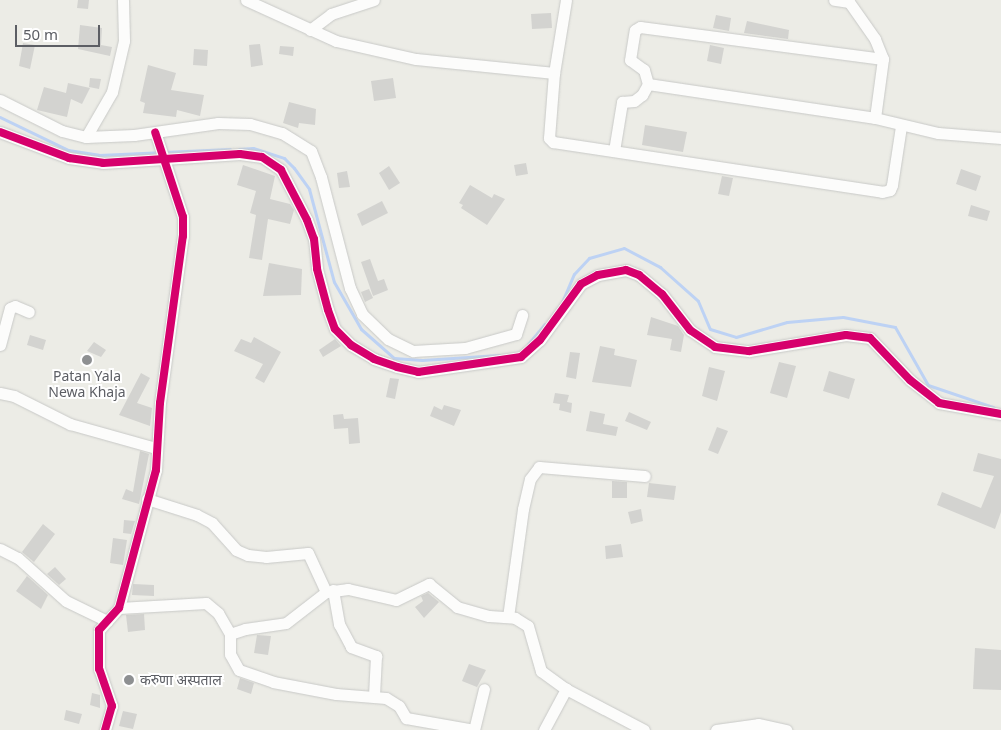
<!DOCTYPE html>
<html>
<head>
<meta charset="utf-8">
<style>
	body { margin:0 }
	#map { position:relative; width:1001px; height:730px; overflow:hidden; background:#ecece6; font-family:"Noto Sans","Noto Sans Devanagari",sans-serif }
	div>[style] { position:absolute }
	.stream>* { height:3px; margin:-1.5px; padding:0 1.5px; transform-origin:1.5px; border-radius:1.5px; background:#bdd2f4 }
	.building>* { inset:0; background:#d3d3d0 }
	.roads { filter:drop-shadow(0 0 1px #c8c9c7) drop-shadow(0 0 1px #c8c9c7) }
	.minor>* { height:11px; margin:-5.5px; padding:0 5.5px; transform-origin:5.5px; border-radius:5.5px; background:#fcfcfb }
	.cycleway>* { height:8px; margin:-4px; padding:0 4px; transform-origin:4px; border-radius:4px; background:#d6006c }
	.dots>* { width:14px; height:14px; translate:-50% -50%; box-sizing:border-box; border:2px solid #fff; border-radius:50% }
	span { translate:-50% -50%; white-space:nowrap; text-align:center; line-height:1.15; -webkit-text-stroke:4px #fff; paint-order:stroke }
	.poi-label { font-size:14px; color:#5c5e64 }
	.left { translate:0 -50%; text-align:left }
	.scale { position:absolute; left:15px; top:25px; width:85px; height:22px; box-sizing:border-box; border:2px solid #5c5e64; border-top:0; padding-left:6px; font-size:15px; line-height:18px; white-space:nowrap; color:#5c5e64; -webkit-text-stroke:4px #fff; paint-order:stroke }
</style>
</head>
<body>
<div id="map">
	<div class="stream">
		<i style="left:0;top:117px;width:76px;rotate:25.9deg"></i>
		<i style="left:68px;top:150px;width:31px;rotate:9deg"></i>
		<i style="left:99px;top:155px;width:131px;rotate:-2.6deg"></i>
		<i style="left:239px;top:149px;width:14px;rotate:-4deg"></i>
		<i style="left:253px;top:148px;width:33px;rotate:18deg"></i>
		<i style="left:284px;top:158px;width:14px;rotate:45deg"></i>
		<i style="left:294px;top:168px;width:26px;rotate:54deg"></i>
		<i style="left:309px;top:189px;width:96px;rotate:75deg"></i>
		<i style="left:334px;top:282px;width:54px;rotate:60.1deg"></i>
		<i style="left:361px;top:329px;width:44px;rotate:41.3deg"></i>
		<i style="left:394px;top:358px;width:28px;rotate:4deg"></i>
		<i style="left:422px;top:360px;width:77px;rotate:-3.7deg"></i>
		<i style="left:562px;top:302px;width:30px;rotate:-67deg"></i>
		<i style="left:574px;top:274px;width:22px;rotate:-47deg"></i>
		<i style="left:589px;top:258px;width:36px;rotate:-16deg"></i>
		<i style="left:624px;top:248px;width:41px;rotate:27.8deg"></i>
		<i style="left:660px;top:267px;width:51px;rotate:41.8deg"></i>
		<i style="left:698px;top:301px;width:30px;rotate:67deg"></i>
		<i style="left:710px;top:329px;width:27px;rotate:17deg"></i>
		<i style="left:736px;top:337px;width:53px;rotate:-16.4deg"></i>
		<i style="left:787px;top:322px;width:56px;rotate:-5.1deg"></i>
		<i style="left:843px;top:317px;width:53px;rotate:10.9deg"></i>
		<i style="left:895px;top:327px;width:67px;rotate:60.4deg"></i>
		<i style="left:928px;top:385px;width:69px;rotate:18.7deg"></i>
		<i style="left:528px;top:344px;width:26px;rotate:-50deg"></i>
	</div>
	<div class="building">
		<i style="clip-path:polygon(78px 0,89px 0,88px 9px,77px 8px)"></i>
		<i style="clip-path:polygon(551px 13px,552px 28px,532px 29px,531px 14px)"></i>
		<i style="clip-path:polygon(716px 15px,731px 18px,729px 31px,713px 28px)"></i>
		<i style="clip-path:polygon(747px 21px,789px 30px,788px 39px,744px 33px)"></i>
		<i style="clip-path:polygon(80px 25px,102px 28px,101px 45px,112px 47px,110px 56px,78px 49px)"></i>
		<i style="clip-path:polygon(23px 43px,35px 45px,30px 69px,19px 66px)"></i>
		<i style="clip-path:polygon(260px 44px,263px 65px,251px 67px,249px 45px)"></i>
		<i style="clip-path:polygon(710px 45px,724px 48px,721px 64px,707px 61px)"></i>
		<i style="clip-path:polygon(280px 46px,294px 47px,293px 56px,279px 54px)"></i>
		<i style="clip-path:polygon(194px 49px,208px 50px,207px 66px,193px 65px)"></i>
		<i style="clip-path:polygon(148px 65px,176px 73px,171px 90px,204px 95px,200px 116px,177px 110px,176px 117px,143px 113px,145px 103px,140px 101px)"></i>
		<i style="clip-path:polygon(90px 78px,101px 79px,99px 89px,89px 87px)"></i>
		<i style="clip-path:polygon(393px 78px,396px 98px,374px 101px,371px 81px)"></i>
		<i style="clip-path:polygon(68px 83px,90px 88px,82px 104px,71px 99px,67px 117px,37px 110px,44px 87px,66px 93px)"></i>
		<i style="clip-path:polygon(289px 102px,316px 109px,315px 125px,299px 123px,298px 128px,283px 123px)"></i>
		<i style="clip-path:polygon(645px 125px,687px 132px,683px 152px,642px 145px)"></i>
		<i style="clip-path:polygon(526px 163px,528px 174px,516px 176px,514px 165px)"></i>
		<i style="clip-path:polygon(243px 165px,275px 176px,270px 199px,290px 204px,294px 210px,290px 224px,268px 219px,262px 260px,249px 258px,256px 215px,250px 213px,256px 191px,237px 185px)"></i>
		<i style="clip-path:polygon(389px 166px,400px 183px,389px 190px,379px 173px)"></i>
		<i style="clip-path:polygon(961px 169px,981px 176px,976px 191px,956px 184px)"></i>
		<i style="clip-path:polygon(347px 171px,350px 187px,339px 188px,337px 173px)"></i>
		<i style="clip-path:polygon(722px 176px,733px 178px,729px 196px,718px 194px)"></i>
		<i style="clip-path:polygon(470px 185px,492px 198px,494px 194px,505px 199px,487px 225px,461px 208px,463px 205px,459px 203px)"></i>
		<i style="clip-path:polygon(382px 201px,388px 213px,362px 226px,357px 214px)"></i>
		<i style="clip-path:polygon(971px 205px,990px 211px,987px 221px,968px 216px)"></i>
		<i style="clip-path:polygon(370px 259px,378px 281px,384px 279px,388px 290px,373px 296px,361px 262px)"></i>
		<i style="clip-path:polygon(269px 263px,302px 269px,301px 295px,263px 296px)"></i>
		<i style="clip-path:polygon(369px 289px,373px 298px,365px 302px,361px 292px)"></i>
		<i style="clip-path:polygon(651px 317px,678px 326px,684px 335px,681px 352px,670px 350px,672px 339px,647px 335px)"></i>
		<i style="clip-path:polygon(30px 335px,46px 340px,43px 350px,27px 345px)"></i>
		<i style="clip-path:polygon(254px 337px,281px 352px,264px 383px,255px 378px,263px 364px,234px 351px,241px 339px,251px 343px)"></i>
		<i style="clip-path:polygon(335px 339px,341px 346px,323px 357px,319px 350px)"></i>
		<i style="clip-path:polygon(94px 342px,106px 350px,101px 357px,87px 351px)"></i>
		<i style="clip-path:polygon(600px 346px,615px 349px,614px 355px,637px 360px,631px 387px,592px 382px)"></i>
		<i style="clip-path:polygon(570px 352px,580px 353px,576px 379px,566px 377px)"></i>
		<i style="clip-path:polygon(779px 362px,796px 366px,787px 398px,770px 393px)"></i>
		<i style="clip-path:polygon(709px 367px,725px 371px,717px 401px,702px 396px)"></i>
		<i style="clip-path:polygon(829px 371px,855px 379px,849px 399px,823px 391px)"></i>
		<i style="clip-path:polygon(141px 373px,150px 378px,137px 403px,152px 408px,150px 426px,119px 415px)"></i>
		<i style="clip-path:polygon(390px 378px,399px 379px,395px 399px,386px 397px)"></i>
		<i style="clip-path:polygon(555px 393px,569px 395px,567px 402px,572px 403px,571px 413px,559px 410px,560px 404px,553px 403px)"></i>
		<i style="clip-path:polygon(444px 405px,461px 410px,454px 426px,430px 416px,434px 406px,442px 410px)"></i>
		<i style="clip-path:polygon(590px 411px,605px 414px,603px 424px,618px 427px,616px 436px,586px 431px)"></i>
		<i style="clip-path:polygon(629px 412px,651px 422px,647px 430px,625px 421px)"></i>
		<i style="clip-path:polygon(343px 414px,344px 419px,358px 418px,360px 443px,349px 444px,348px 428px,334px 429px,333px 415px)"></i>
		<i style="clip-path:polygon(717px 427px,728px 431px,718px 454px,708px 450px)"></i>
		<i style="clip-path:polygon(140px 451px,149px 454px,139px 504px,122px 499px,126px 489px,133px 492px)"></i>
		<i style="clip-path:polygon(978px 453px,1001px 459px,1001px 512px,995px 529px,937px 505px,942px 492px,981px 508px,994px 476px,973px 471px)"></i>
		<i style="clip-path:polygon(612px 481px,627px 482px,627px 498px,612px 498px)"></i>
		<i style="clip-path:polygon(649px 483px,676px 486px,674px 500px,647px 497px)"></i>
		<i style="clip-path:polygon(641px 509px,643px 521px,631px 524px,628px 512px)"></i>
		<i style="clip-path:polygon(124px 520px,135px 521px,131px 534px,123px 533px)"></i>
		<i style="clip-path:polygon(43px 524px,55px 534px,34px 562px,22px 552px)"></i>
		<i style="clip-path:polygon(113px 538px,127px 540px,123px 565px,110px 563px)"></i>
		<i style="clip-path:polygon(621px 544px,623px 557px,606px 559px,605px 546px)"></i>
		<i style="clip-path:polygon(55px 567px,66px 579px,59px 585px,47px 574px)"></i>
		<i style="clip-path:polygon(27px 576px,48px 595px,41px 609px,16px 591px)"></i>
		<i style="clip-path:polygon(133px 584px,154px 585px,154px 596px,132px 595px)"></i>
		<i style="clip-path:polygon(428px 593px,439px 602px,424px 618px,415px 607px,423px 601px,421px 596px)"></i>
		<i style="clip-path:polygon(144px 614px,145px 630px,128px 632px,126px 615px)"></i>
		<i style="clip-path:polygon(257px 635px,271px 636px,268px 655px,254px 653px)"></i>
		<i style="clip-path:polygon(975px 648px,1001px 650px,1001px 690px,973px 689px)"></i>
		<i style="clip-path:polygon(469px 664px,486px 670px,477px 687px,462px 681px)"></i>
		<i style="clip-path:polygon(240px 678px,254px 683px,251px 694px,237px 689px)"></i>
		<i style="clip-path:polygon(92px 693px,100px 695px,100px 708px,90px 705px)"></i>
		<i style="clip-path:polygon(66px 710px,82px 714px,79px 724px,64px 720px)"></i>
		<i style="clip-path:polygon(123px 711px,137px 714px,133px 729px,119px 726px)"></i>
	</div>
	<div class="roads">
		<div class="minor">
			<i style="left:246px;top:0;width:99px;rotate:24.5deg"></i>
			<i style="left:336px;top:41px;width:82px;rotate:12.7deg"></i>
			<i style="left:416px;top:59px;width:139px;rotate:5.8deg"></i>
			<i style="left:566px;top:0;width:74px;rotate:99.3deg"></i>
			<i style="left:554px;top:73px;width:65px;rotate:94.4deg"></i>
			<i style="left:549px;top:138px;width:6px;rotate:45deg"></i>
			<i style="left:553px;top:142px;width:333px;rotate:8.6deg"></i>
			<i style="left:882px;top:192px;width:8px;rotate:-14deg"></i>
			<i style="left:890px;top:190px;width:5px;rotate:-68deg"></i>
			<i style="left:892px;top:185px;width:60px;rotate:-81.3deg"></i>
			<i style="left:310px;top:30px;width:26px;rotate:-37deg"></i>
			<i style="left:331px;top:14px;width:45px;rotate:-18deg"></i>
			<i style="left:648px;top:84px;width:230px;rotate:8.5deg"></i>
			<i style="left:875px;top:118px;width:60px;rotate:-82.3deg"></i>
			<i style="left:883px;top:59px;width:22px;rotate:-112deg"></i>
			<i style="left:875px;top:39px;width:45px;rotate:-125.1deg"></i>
			<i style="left:849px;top:2px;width:15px;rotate:-172deg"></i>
			<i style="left:0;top:100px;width:69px;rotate:26.6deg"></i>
			<i style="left:62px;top:131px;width:25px;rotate:14deg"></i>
			<i style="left:86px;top:137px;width:48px;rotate:-2.4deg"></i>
			<i style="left:134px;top:135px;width:85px;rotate:-8.1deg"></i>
			<i style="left:218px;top:123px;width:32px;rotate:2deg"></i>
			<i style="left:250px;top:124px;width:33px;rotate:16deg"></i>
			<i style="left:282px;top:133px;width:34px;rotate:32deg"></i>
			<i style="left:311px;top:151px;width:28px;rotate:69deg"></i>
			<i style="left:321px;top:177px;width:115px;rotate:75.4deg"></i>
			<i style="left:350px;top:288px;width:29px;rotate:65deg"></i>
			<i style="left:362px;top:314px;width:36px;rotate:44deg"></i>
			<i style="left:388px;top:339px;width:28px;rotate:26deg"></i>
			<i style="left:413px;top:351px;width:52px;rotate:-3.3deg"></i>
			<i style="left:465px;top:348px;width:53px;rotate:-15.4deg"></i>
			<i style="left:516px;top:334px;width:20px;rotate:-72deg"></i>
			<i style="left:875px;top:118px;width:65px;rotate:13.4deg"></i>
			<i style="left:938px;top:133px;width:63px;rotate:4.5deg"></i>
			<i style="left:0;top:132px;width:74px;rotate:20.6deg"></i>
			<i style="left:69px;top:158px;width:34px;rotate:8deg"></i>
			<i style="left:103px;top:163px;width:137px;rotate:-3.8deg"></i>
			<i style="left:240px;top:154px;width:22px;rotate:8deg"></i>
			<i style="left:262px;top:157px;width:23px;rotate:34deg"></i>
			<i style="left:281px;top:170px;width:56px;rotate:62.5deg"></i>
			<i style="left:307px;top:220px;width:20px;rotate:70deg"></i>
			<i style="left:314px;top:239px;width:30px;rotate:84deg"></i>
			<i style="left:317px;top:269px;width:42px;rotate:75deg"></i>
			<i style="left:328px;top:310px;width:20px;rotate:70deg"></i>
			<i style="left:335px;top:329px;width:23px;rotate:45deg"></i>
			<i style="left:351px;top:345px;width:27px;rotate:31deg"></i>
			<i style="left:374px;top:359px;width:24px;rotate:19deg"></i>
			<i style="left:397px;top:367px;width:22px;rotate:13deg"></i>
			<i style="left:418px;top:372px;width:104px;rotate:-8.3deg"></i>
			<i style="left:521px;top:357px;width:25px;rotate:-42deg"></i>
			<i style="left:540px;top:340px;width:69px;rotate:-53.8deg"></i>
			<i style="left:581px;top:284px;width:19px;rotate:-28deg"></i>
			<i style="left:598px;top:275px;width:28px;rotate:-10deg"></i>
			<i style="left:626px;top:270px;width:14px;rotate:21deg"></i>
			<i style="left:639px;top:275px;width:30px;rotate:40deg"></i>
			<i style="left:662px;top:294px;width:46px;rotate:52.1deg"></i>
			<i style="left:690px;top:330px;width:30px;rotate:34deg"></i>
			<i style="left:715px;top:347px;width:34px;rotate:7deg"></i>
			<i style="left:749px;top:351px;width:98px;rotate:-9.4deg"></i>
			<i style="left:846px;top:335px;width:24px;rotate:7deg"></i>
			<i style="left:870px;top:338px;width:58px;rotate:46.4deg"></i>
			<i style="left:910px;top:380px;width:37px;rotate:38deg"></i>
			<i style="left:939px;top:403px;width:63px;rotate:10.1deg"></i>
			<i style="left:86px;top:137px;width:52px;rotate:-60deg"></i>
			<i style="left:112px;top:92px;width:52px;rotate:-76.8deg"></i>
			<i style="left:124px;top:41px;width:41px;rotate:-91.4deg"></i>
			<i style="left:614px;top:151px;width:50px;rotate:-80.7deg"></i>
			<i style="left:622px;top:102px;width:12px;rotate:-5deg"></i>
			<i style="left:634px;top:101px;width:10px;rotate:-37deg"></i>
			<i style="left:642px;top:95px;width:13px;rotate:-61deg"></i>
			<i style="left:648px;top:84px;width:15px;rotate:-106deg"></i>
			<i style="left:644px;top:70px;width:17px;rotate:-144deg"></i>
			<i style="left:630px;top:60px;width:30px;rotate:-81deg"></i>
			<i style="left:635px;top:30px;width:6px;rotate:-31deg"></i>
			<i style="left:640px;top:27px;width:245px;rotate:7.5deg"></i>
			<i style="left:0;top:345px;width:38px;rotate:-75deg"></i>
			<i style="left:10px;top:308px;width:5px;rotate:-22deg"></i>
			<i style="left:15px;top:306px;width:15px;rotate:23deg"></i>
			<i style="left:0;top:393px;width:14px;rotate:12deg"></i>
			<i style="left:14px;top:396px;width:63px;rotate:26.6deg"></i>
			<i style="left:70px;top:424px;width:89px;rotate:15.6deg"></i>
			<i style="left:147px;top:499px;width:52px;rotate:17.7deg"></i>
			<i style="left:197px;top:515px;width:17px;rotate:28deg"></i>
			<i style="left:212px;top:523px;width:36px;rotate:48deg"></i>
			<i style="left:236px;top:550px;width:13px;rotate:23deg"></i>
			<i style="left:248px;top:555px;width:18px;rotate:6deg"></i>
			<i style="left:266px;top:557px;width:42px;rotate:-5.4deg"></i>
			<i style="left:308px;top:553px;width:43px;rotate:65.2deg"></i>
			<i style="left:326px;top:592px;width:22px;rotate:-8deg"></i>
			<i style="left:348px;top:589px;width:49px;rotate:12.9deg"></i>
			<i style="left:396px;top:600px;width:37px;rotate:-26deg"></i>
			<i style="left:429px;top:584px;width:36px;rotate:39deg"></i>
			<i style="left:457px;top:607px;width:33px;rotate:16deg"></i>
			<i style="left:489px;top:616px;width:26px;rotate:4deg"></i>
			<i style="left:515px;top:618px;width:15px;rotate:32deg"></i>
			<i style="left:528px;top:626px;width:47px;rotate:73.9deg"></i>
			<i style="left:541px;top:671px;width:31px;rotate:36deg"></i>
			<i style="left:0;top:549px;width:20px;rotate:27deg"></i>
			<i style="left:18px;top:558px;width:64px;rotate:41.9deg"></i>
			<i style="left:66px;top:601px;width:46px;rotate:26deg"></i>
			<i style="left:333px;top:590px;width:35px;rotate:80deg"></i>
			<i style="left:339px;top:624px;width:26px;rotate:62deg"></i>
			<i style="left:351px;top:647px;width:27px;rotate:20deg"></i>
			<i style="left:376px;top:656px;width:40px;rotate:92.9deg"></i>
			<i style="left:119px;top:608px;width:87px;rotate:-3.3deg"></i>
			<i style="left:206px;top:603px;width:16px;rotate:40deg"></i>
			<i style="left:218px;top:613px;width:24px;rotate:60deg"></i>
			<i style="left:230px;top:634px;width:20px;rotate:90deg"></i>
			<i style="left:230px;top:654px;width:18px;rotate:61deg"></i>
			<i style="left:239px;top:670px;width:36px;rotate:19deg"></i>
			<i style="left:273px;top:682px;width:64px;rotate:10.8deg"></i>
			<i style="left:336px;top:694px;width:50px;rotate:4.6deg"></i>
			<i style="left:386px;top:698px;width:15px;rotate:32deg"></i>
			<i style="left:399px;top:706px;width:14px;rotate:60deg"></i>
			<i style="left:406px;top:718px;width:69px;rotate:10deg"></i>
			<i style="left:474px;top:730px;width:42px;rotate:-76.3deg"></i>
			<i style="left:508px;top:617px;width:109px;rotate:-82.1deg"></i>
			<i style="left:523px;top:509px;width:31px;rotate:-77deg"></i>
			<i style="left:530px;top:479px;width:15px;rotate:-53deg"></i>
			<i style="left:539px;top:467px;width:106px;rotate:4.9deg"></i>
			<i style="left:230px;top:634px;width:16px;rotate:-18deg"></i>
			<i style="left:245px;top:629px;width:41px;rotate:-8.3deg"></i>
			<i style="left:286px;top:623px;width:51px;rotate:-37.8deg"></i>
			<i style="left:105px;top:730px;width:25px;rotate:-74deg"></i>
			<i style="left:112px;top:706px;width:39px;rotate:-109deg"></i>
			<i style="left:99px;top:669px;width:39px;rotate:-90deg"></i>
			<i style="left:99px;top:630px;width:30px;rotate:-48deg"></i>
			<i style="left:119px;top:608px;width:143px;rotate:-75deg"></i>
			<i style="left:156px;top:470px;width:67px;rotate:-86.6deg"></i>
			<i style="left:160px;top:403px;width:169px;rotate:-82.2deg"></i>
			<i style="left:183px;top:236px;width:19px;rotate:-90deg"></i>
			<i style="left:183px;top:217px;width:89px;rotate:-108.2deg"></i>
			<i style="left:544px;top:730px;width:47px;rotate:-61.8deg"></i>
			<i style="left:566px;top:689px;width:88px;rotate:27.7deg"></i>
			<i style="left:716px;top:730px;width:42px;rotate:-8.1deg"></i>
			<i style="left:758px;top:724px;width:29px;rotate:12deg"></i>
		</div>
	</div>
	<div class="cycleway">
		<i style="left:0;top:132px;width:74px;rotate:20.6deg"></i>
		<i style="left:69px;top:158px;width:34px;rotate:8deg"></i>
		<i style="left:103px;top:163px;width:137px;rotate:-3.8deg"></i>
		<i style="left:240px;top:154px;width:22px;rotate:8deg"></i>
		<i style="left:262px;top:157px;width:23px;rotate:34deg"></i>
		<i style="left:281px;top:170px;width:56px;rotate:62.5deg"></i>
		<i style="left:307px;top:220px;width:20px;rotate:70deg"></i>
		<i style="left:314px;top:239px;width:30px;rotate:84deg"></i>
		<i style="left:317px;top:269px;width:42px;rotate:75deg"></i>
		<i style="left:328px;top:310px;width:20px;rotate:70deg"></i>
		<i style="left:335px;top:329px;width:23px;rotate:45deg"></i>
		<i style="left:351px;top:345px;width:27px;rotate:31deg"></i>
		<i style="left:374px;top:359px;width:24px;rotate:19deg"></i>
		<i style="left:397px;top:367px;width:22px;rotate:13deg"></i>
		<i style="left:418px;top:372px;width:104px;rotate:-8.3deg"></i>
		<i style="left:521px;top:357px;width:25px;rotate:-42deg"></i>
		<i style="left:540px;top:340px;width:69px;rotate:-53.8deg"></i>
		<i style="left:581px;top:284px;width:19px;rotate:-28deg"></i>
		<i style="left:598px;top:275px;width:28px;rotate:-10deg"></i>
		<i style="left:626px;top:270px;width:14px;rotate:21deg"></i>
		<i style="left:639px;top:275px;width:30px;rotate:40deg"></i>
		<i style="left:662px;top:294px;width:46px;rotate:52.1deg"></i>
		<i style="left:690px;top:330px;width:30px;rotate:34deg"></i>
		<i style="left:715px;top:347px;width:34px;rotate:7deg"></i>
		<i style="left:749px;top:351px;width:98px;rotate:-9.4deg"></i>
		<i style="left:846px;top:335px;width:24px;rotate:7deg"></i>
		<i style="left:870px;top:338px;width:58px;rotate:46.4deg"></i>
		<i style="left:910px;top:380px;width:37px;rotate:38deg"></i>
		<i style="left:939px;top:403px;width:63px;rotate:10.1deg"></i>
		<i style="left:105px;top:730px;width:25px;rotate:-74deg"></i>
		<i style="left:112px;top:706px;width:39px;rotate:-109deg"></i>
		<i style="left:99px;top:669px;width:39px;rotate:-90deg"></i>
		<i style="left:99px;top:630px;width:30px;rotate:-48deg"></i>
		<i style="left:119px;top:608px;width:143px;rotate:-75deg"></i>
		<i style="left:156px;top:470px;width:67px;rotate:-86.6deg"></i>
		<i style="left:160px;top:403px;width:169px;rotate:-82.2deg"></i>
		<i style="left:183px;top:236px;width:19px;rotate:-90deg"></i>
		<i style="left:183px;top:217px;width:89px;rotate:-108.2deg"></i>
	</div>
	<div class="dots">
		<i style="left:87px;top:360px;background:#8e9092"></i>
		<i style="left:129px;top:680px;background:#8e9092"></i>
	</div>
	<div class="poi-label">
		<span style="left:87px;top:384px">Patan Yala<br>Newa Khaja</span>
		<span class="left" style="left:140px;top:680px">करुणा अस्पताल</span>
	</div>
	<div class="scale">50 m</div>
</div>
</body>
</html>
